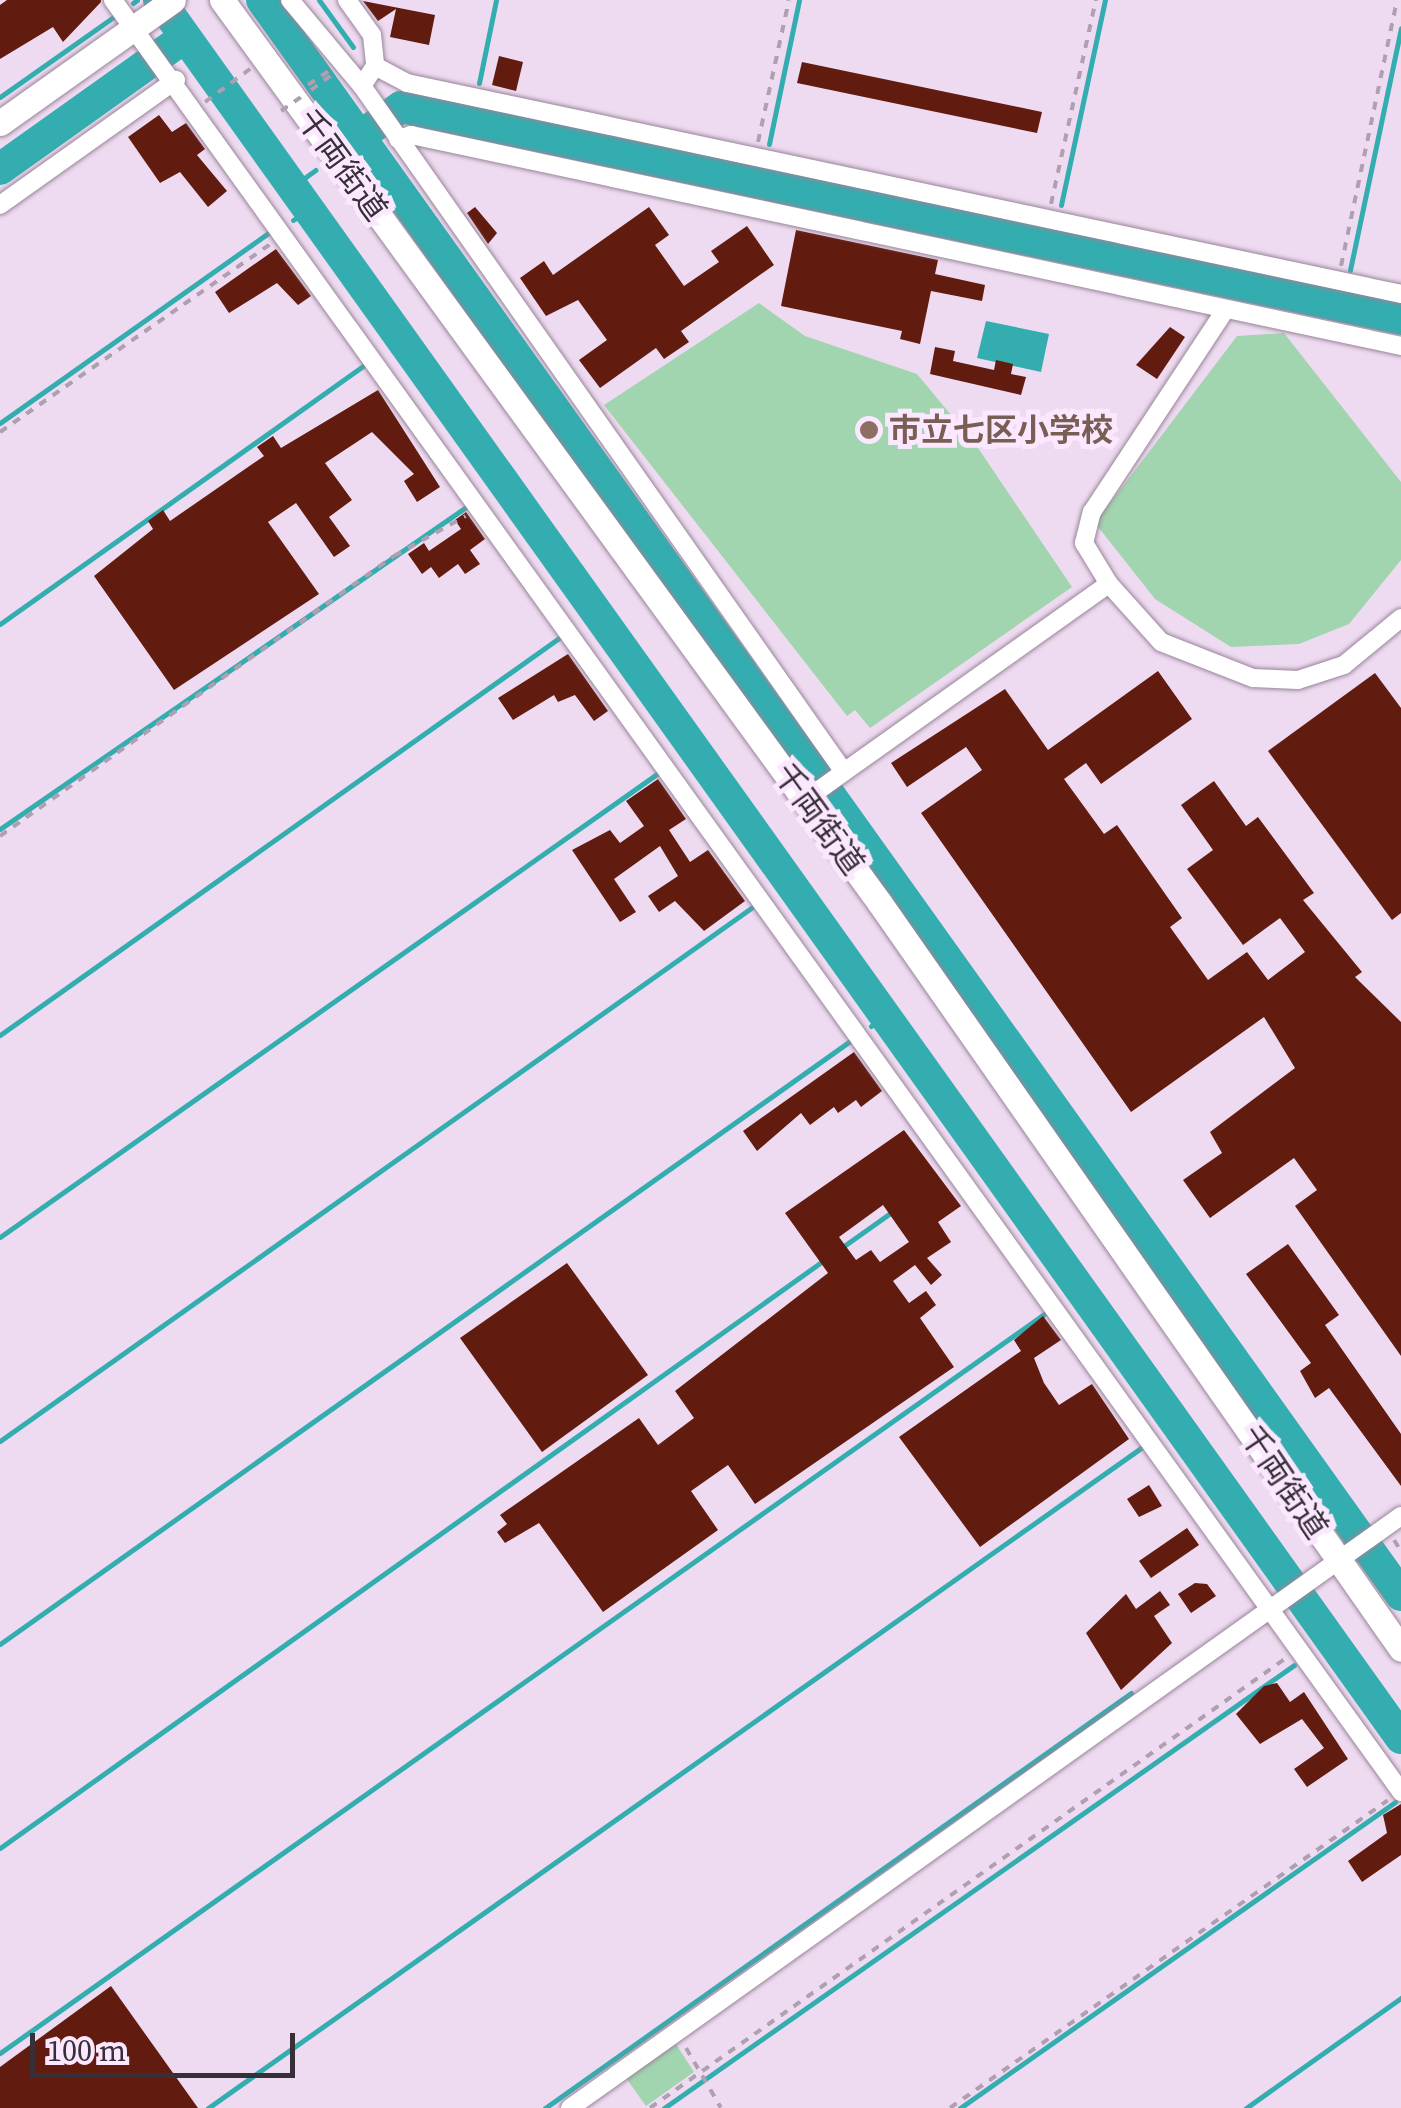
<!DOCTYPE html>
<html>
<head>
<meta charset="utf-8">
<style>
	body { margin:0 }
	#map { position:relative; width:1401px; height:2108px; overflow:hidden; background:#efdbf1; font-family:"Source Serif 4","Noto Sans JP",serif }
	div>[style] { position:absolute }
	.green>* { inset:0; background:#a1d5b0 }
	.water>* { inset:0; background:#33adaf }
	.stream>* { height:5px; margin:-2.5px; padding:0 2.5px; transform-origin:2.5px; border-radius:2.5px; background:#33adaf }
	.river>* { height:32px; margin:-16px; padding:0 16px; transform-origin:16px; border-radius:16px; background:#33adaf }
	.building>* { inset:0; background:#611b0f }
	.path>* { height:4px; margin-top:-2px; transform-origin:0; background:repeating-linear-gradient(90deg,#afa0b1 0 8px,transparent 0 16px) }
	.roads { filter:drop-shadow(0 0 2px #98859a) drop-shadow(0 0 2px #98859a) }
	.street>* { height:18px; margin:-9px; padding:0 9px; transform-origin:9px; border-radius:9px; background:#fff }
	.secondary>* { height:25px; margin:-12.5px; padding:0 12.5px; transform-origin:12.5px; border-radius:12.5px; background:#fff }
	.path-bridge>* { height:4px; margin-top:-2px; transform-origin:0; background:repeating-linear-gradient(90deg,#afa0b1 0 8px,transparent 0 16px) }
	.dots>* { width:28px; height:28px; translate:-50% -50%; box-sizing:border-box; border:5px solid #fce8fe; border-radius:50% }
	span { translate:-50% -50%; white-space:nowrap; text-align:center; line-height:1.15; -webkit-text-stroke:10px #fce8fe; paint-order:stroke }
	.street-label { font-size:32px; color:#383038 }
	.education-label { font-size:32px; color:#785e54; font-weight:700 }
	.left { translate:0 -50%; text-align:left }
	.scale { position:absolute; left:30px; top:2033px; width:265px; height:45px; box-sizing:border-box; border:5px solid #383038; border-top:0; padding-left:12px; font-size:30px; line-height:35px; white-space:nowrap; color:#383038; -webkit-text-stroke:8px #fce8fe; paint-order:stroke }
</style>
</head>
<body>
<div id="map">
	<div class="green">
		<i style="clip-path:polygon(759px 303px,805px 336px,917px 374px,976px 445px,1072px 587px,870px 728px,855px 710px,847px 716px,604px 405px)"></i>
		<i style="clip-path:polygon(1284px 333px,1401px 482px,1401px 560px,1349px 624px,1299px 644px,1231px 647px,1155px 599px,1095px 523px,1237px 336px)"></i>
		<i style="clip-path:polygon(676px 2044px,694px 2072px,646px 2106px,626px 2078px)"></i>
	</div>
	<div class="water">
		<i style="clip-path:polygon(986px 321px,1049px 334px,1041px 372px,977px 358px)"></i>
	</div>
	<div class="stream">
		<i style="left:319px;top:0;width:58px;rotate:54.1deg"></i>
		<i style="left:133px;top:3px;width:5px;rotate:-37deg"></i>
		<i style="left:479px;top:83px;width:85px;rotate:-78.4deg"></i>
		<i style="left:0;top:97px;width:141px;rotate:-35.2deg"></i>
		<i style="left:392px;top:101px;width:10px;rotate:53deg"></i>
		<i style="left:472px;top:122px;width:10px;rotate:-84deg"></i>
		<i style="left:353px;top:141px;width:7px;rotate:-34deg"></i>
		<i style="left:769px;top:144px;width:147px;rotate:-78.2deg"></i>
		<i style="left:760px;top:184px;width:8px;rotate:-76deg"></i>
		<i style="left:292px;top:187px;width:29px;rotate:-36deg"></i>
		<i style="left:1061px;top:205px;width:210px;rotate:-77.9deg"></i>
		<i style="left:293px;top:220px;width:22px;rotate:-32deg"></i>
		<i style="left:1051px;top:245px;width:13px;rotate:-72deg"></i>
		<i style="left:1350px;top:270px;width:247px;rotate:-78.1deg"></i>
		<i style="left:1342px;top:307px;width:10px;rotate:-79deg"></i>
		<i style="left:392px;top:344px;width:10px;rotate:-37deg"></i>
		<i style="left:0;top:423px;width:332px;rotate:-35.3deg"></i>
		<i style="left:497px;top:488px;width:9px;rotate:-32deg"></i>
		<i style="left:591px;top:616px;width:6px;rotate:-31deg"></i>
		<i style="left:0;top:624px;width:450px;rotate:-35.4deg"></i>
		<i style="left:689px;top:752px;width:6px;rotate:-31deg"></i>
		<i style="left:0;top:829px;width:570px;rotate:-34.64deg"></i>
		<i style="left:783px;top:886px;width:7px;rotate:-34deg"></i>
		<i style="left:871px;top:1026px;width:17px;rotate:-36deg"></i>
		<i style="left:0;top:1035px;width:686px;rotate:-35.38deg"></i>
		<i style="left:974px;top:1154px;width:8px;rotate:-30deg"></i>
		<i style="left:0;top:1237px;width:809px;rotate:-35.18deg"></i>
		<i style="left:841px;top:1248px;width:64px;rotate:-35.4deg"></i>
		<i style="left:1072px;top:1294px;width:9px;rotate:-41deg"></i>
		<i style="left:1170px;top:1427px;width:6px;rotate:-39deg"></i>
		<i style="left:0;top:1441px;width:921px;rotate:-35.36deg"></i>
		<i style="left:0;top:1644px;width:1042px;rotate:-35.35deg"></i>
		<i style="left:1324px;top:1644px;width:8px;rotate:-40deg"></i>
		<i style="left:0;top:1848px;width:1012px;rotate:-35.51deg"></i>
		<i style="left:0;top:2053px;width:1279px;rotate:-35.29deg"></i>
		<i style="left:208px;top:2108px;width:1143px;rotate:-35.28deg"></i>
		<i style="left:545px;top:2108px;width:718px;rotate:-35.31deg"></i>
		<i style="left:664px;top:2108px;width:770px;rotate:-35.11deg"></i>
		<i style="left:960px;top:2108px;width:532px;rotate:-35.12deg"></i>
		<i style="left:1246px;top:2108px;width:190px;rotate:-35.4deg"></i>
	</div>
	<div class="river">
		<i style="left:159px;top:0;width:2136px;rotate:54.45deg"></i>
		<i style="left:262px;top:0;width:1960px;rotate:54.47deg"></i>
		<i style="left:359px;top:137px;width:52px;rotate:-35.5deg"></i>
		<i style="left:401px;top:107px;width:1022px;rotate:11.97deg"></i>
		<i style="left:0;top:169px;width:227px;rotate:-35.5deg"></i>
	</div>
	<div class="building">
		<i style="clip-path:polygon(7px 0,101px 0,101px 2px,63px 42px,53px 27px,0 59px,0 5px)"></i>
		<i style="clip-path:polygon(363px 1px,435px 15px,429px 45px,390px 37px,396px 9px,378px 21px)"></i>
		<i style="clip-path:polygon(499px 56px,523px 62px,516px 91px,492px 85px)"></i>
		<i style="clip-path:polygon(802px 62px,1042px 112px,1037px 133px,797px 83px)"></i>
		<i style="clip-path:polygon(159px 115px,172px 132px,186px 123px,205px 149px,197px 155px,227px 191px,208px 207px,180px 172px,160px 183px,128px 137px)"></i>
		<i style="clip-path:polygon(475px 207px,497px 233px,488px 244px,467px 213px)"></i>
		<i style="clip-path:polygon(649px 207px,669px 235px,655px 245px,684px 286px,719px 262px,711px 251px,747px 226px,774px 265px,681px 331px,689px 342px,664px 359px,656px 348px,600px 388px,579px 360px,607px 340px,578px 300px,546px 316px,520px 278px,544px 261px,553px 275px)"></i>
		<i style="clip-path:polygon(796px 230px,938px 260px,935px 274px,985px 285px,982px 301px,931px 291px,920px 344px,900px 339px,902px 331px,781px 306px)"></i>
		<i style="clip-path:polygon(276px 249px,311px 296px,298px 305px,277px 283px,229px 313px,215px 292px)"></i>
		<i style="clip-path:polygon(1170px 327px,1185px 337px,1157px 379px,1136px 365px)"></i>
		<i style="clip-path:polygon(935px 347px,955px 351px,953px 361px,994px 370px,996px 360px,1013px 364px,1011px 374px,1026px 377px,1021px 395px,930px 374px)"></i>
		<i style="clip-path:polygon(378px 390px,440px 487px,417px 502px,404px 481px,414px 474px,372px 432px,325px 463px,352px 500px,329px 517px,350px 546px,334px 557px,296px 503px,268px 522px,319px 594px,174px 690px,94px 576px,153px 529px,148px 521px,163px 510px,170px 521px,264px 456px,257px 447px,273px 436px,281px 448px)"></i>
		<i style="clip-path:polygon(466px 512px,485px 539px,470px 550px,480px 564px,465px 574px,458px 564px,439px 578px,431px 567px,422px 574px,408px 554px,424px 543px,429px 551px,461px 529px,455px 520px)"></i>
		<i style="clip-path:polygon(568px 654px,608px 711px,594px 721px,575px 695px,558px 702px,554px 695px,513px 720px,498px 698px)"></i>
		<i style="clip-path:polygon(1158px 671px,1192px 719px,1101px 784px,1086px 763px,1064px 779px,1104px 834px,1117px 825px,1182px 918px,1170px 927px,1208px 980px,1247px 952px,1268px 980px,1305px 952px,1280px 918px,1243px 945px,1187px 869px,1213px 850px,1181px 805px,1214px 781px,1246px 826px,1258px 817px,1314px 893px,1303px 900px,1362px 972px,1355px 977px,1401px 1022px,1401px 1356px,1295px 1206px,1317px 1190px,1294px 1158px,1210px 1218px,1183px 1180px,1222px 1153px,1210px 1132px,1295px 1068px,1264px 1017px,1131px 1112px,921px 813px,982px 770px,966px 747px,907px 787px,891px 763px,1005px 689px,1048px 750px)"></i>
		<i style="clip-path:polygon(1375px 673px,1401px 708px,1401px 913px,1392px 920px,1268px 751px)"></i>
		<i style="clip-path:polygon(658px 779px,686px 819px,669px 830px,690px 862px,708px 850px,745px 901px,704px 931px,675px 901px,659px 912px,648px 896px,678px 876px,660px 846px,614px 879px,636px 912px,620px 922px,572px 850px,610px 830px,620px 843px,644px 826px,626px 801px)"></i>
		<i style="clip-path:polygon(854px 1052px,882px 1091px,861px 1107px,856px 1100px,838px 1113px,834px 1107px,810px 1125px,801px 1113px,757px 1151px,743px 1131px)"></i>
		<i style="clip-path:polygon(evenodd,904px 1130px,961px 1206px,938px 1222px,951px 1242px,927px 1258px,942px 1275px,931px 1285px,915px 1265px,893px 1281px,909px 1303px,926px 1291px,936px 1305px,920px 1318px,954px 1367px,755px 1504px,728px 1465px,691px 1491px,718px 1530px,603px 1612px,539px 1523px,505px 1543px,497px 1532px,507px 1524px,500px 1515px,639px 1418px,658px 1445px,694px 1418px,675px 1391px,828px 1273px,785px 1213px,904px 1130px,883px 1205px,909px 1242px,880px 1262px,871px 1250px,856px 1260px,839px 1237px,883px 1205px)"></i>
		<i style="clip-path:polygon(1288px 1244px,1339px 1315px,1325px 1325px,1401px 1434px,1401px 1486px,1329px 1388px,1315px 1398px,1300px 1371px,1311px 1363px,1246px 1274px)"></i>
		<i style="clip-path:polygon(567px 1263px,648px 1375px,542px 1452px,460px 1338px)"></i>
		<i style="clip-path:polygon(1043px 1316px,1061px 1340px,1034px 1358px,1044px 1383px,1059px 1405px,1092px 1384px,1129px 1439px,980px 1547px,899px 1437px,1021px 1351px,1014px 1340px)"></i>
		<i style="clip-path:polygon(1149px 1485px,1162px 1506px,1139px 1517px,1127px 1499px)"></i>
		<i style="clip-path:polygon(1187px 1528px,1199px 1545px,1151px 1578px,1139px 1561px)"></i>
		<i style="clip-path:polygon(1195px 1583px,1207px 1584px,1216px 1596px,1191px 1613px,1178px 1594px)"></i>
		<i style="clip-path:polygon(1160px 1591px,1170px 1605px,1154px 1616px,1172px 1643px,1121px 1690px,1086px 1633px,1126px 1594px,1136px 1609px)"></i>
		<i style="clip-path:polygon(1277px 1683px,1290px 1702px,1304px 1692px,1348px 1759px,1307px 1787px,1294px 1769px,1324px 1748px,1302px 1719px,1260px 1744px,1236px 1714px,1264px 1686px)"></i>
		<i style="clip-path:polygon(1401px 1804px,1401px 1855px,1362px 1882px,1348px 1861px,1387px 1833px,1383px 1815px)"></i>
		<i style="clip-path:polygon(111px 1986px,198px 2108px,0 2108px,0 2067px)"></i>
	</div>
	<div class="path">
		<i style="left:308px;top:85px;width:25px;rotate:-34deg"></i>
		<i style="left:311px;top:90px;width:26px;rotate:-36deg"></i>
		<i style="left:205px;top:102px;width:56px;rotate:-36.3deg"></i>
		<i style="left:758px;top:142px;width:145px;rotate:-77.7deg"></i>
		<i style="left:1051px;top:204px;width:209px;rotate:-77.6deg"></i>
		<i style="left:1341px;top:266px;width:272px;rotate:-78.1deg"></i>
		<i style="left:0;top:432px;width:330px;rotate:-34.8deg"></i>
		<i style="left:0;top:836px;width:483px;rotate:-35.4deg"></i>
		<i style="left:394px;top:556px;width:82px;rotate:-29.1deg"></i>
		<i style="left:1394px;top:1540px;width:13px;rotate:58deg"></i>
		<i style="left:686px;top:2048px;width:69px;rotate:59.7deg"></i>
		<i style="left:650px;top:2108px;width:779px;rotate:-35.28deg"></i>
		<i style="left:950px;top:2108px;width:535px;rotate:-35.11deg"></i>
	</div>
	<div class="roads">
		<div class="street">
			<i style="left:113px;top:0;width:2207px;rotate:54.29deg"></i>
			<i style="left:290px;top:0;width:112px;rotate:50.1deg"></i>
			<i style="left:362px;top:86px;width:838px;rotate:54.91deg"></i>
			<i style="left:844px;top:772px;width:48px;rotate:144.3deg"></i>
			<i style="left:347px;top:0;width:43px;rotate:54.5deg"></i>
			<i style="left:372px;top:35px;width:31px;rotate:84deg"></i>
			<i style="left:362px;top:86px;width:24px;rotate:-57deg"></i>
			<i style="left:375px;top:66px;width:36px;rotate:28deg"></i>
			<i style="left:407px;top:83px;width:1016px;rotate:11.98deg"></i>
			<i style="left:398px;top:139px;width:14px;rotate:-17deg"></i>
			<i style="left:411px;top:135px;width:1012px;rotate:12.03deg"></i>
			<i style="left:0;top:205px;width:216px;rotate:-35.4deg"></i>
			<i style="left:1109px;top:584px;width:78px;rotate:48.1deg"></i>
			<i style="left:1161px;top:642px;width:99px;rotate:21.4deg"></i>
			<i style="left:1253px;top:678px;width:45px;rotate:2.5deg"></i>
			<i style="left:1298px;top:680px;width:48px;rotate:-18.1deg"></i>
			<i style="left:1344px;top:665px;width:74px;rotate:-39.5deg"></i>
			<i style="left:844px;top:772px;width:325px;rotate:-35.4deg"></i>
			<i style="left:1109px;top:584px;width:48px;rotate:-121.4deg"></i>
			<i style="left:1084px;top:543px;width:32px;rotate:-76deg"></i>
			<i style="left:1092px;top:512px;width:243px;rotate:-56.6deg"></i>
			<i style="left:570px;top:2108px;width:1020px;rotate:-35.47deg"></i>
		</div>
		<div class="secondary">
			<i style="left:222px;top:0;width:1116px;rotate:53.93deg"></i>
			<i style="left:879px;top:902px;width:911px;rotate:55.05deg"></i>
			<i style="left:0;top:123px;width:212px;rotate:-35.4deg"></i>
		</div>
	</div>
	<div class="path-bridge">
		<i style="left:281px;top:111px;width:32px;rotate:-35deg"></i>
	</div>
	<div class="dots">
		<i style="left:869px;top:430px;background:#8d6e63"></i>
	</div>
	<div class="street-label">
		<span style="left:342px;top:165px;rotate:54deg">千両街道</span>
		<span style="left:819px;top:819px;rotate:54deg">千両街道</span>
		<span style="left:1284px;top:1482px;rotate:56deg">千両街道</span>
	</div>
	<div class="education-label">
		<span class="left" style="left:889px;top:430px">市立七区小学校</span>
	</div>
	<div class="scale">100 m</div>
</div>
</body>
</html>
